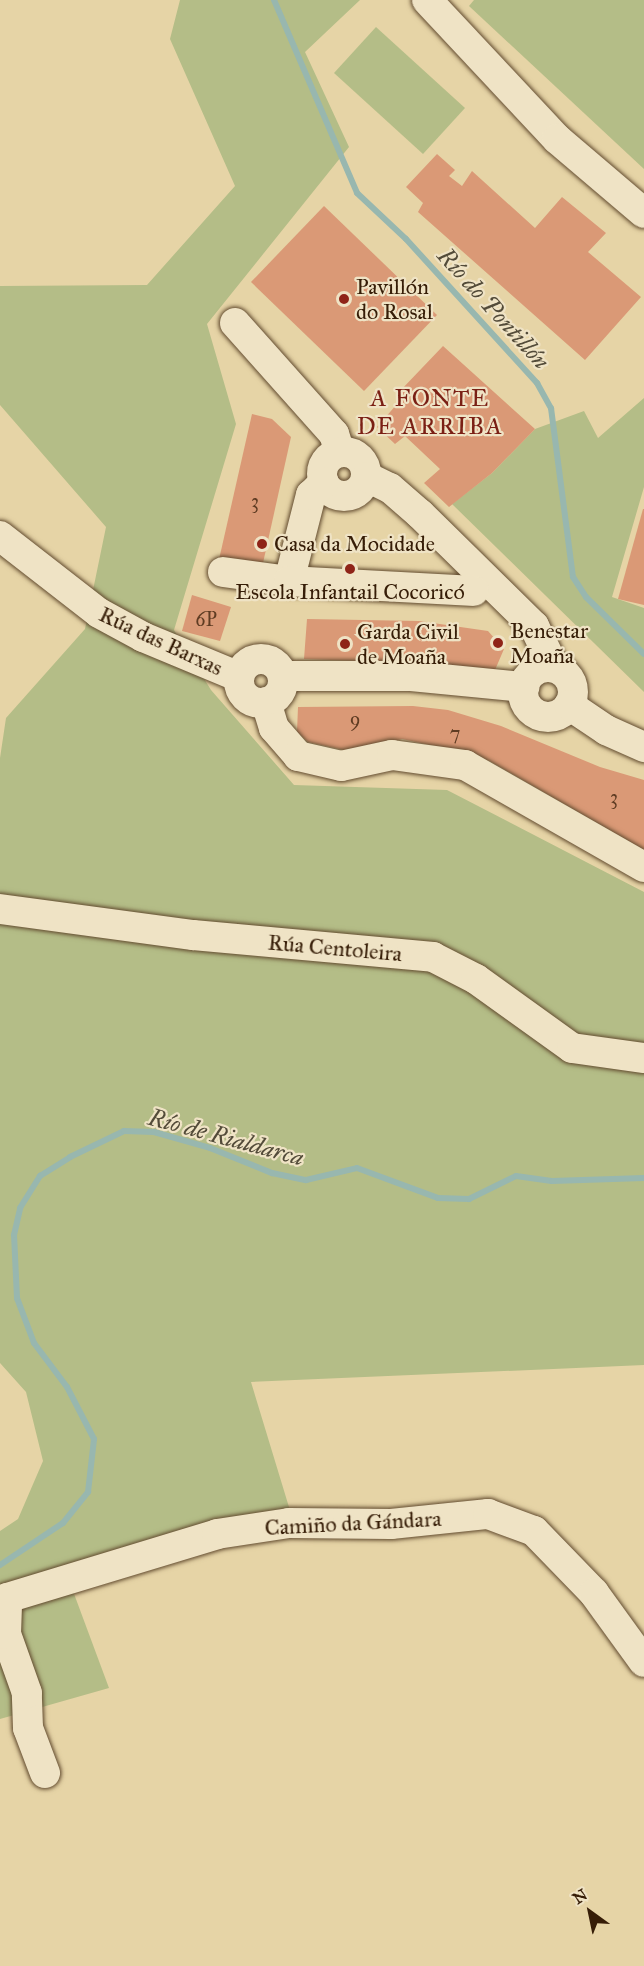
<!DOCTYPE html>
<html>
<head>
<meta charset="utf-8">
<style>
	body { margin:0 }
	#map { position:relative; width:644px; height:1966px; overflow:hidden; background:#e6d4a6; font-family:"IM FELL Great Primer",serif }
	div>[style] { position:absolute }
	.green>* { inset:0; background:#b4bd87 }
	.stream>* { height:6px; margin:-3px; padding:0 3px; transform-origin:3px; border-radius:3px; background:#98b7af }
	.building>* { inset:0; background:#da9976 }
	.roads { filter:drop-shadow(0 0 2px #624b2f) drop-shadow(0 0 2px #624b2f) }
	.minor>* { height:30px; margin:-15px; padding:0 15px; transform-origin:15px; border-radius:15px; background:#efe3c5 }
	.minor>.ring { margin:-15px; padding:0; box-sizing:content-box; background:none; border:30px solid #efe3c5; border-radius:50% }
	.dots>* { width:16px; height:16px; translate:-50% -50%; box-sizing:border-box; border:3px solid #efe3c5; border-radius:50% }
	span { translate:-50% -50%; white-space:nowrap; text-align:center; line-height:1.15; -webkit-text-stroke:4.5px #efe3c5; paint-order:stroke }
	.number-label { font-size:20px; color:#5f3c23 }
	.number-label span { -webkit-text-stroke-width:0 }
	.poi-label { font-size:22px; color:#361d07 }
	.left { translate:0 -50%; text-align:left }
	.street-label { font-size:22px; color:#361d07 }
	.water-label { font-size:24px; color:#534b39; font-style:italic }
	.neighbourhood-label { font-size:24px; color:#7a1f14; letter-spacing:1.5px }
	.north { position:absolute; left:560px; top:1882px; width:60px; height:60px; -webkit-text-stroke:4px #efe3c5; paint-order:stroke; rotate:327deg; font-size:16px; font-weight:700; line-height:24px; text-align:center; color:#361d07 }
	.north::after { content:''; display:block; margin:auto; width:21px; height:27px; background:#361d07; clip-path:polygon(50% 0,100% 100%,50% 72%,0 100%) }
</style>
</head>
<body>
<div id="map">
	<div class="green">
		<i style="clip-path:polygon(180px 0,360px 0,305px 52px,349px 147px,207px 324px,236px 424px,174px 630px,211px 690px,294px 785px,447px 790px,644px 892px,644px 1365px,251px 1382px,292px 1517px,70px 1583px,109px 1688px,0 1719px,0 1531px,18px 1519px,43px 1461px,26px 1392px,0 1363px,0 758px,6px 718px,85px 629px,106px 527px,0 405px,0 286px,147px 285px,235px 186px,170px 39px)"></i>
		<i style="clip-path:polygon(474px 0,644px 0,644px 169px,469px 6px)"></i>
		<i style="clip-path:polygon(376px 27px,465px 108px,423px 154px,334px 73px)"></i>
		<i style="clip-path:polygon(644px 398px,644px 487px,612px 597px,644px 608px,644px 692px,452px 504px,492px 473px,535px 429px,584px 411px,598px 438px)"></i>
	</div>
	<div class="stream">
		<i style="left:274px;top:0;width:210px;rotate:66.7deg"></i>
		<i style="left:357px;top:193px;width:67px;rotate:43.2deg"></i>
		<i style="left:406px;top:239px;width:195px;rotate:47.7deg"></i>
		<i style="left:537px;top:383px;width:29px;rotate:61deg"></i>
		<i style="left:551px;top:408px;width:170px;rotate:82.6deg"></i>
		<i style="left:573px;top:577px;width:24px;rotate:57deg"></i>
		<i style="left:586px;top:597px;width:81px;rotate:44.5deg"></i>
		<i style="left:0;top:1565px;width:76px;rotate:-33.7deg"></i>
		<i style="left:63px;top:1523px;width:40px;rotate:-51deg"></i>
		<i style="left:88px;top:1492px;width:53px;rotate:-83.5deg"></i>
		<i style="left:94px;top:1439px;width:59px;rotate:-117.4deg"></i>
		<i style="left:67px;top:1387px;width:55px;rotate:-126.9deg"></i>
		<i style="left:34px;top:1343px;width:48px;rotate:-110.7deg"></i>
		<i style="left:17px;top:1298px;width:63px;rotate:-92.7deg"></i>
		<i style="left:14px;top:1235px;width:28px;rotate:-77deg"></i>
		<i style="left:20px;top:1208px;width:38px;rotate:-58deg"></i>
		<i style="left:40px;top:1176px;width:36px;rotate:-32deg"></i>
		<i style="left:70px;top:1157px;width:60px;rotate:-25.7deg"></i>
		<i style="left:124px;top:1131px;width:30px;rotate:2deg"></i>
		<i style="left:154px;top:1132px;width:58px;rotate:15.9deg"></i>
		<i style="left:210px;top:1148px;width:67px;rotate:22deg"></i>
		<i style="left:272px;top:1173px;width:35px;rotate:12deg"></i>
		<i style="left:306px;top:1180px;width:52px;rotate:-13.2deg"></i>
		<i style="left:357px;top:1168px;width:86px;rotate:20.3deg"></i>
		<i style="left:438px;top:1198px;width:31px;rotate:2deg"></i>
		<i style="left:469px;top:1199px;width:52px;rotate:-26.1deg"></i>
		<i style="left:516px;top:1176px;width:36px;rotate:8deg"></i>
		<i style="left:552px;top:1181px;width:92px;rotate:-1.9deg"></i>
	</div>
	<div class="building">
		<i style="clip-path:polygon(437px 154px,455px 170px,449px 176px,462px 186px,472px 171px,535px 228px,562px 197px,606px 233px,588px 252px,641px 297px,585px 360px,418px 212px,423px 203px,406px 187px)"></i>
		<i style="clip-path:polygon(324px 206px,437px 315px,364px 391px,251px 282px)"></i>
		<i style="clip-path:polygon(443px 346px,535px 429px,492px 473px,449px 507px,424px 483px,440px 469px,405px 436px,395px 444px,377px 427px,404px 396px,400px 391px)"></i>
		<i style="clip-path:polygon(252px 414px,272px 419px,291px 437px,261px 572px,218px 564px)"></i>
		<i style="clip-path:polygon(643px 509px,644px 509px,644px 605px,618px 599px)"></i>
		<i style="clip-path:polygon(192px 595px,231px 607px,220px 641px,182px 631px)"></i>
		<i style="clip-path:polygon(307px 619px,419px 621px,488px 631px,504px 649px,492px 677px,413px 663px,304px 659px)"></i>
		<i style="clip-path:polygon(413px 706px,448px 710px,501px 726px,600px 767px,644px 780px,644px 850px,488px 760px,487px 763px,463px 752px,402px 739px,353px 752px,308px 742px,297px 732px,298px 707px)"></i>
	</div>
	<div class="roads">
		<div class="minor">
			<i style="left:427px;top:0;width:190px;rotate:46.9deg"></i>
			<i style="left:557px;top:139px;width:114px;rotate:40.4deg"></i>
			<i style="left:235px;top:323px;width:149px;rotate:48.3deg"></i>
			<i style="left:334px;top:434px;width:19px;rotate:72deg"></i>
			<i class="ring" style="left:322px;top:452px;width:14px;height:14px"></i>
			<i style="left:367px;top:477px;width:25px;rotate:26deg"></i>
			<i style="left:390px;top:488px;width:40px;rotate:41deg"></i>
			<i style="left:420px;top:514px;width:160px;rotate:44.5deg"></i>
			<i style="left:534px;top:626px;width:46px;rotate:64deg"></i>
			<i style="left:0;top:536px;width:125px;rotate:37.9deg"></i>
			<i style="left:99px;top:613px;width:50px;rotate:28.6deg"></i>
			<i style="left:143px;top:637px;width:104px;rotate:22.6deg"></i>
			<i style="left:223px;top:572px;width:67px;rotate:7.8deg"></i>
			<i style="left:289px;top:581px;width:89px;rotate:-75.7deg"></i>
			<i style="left:311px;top:495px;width:18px;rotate:-45deg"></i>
			<i style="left:289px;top:581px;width:185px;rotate:3.1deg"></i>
			<i class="ring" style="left:239px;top:659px;width:14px;height:14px"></i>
			<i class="ring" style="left:523px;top:667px;width:20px;height:20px"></i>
			<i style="left:283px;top:676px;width:128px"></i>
			<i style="left:411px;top:676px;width:114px;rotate:5.6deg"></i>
			<i style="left:266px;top:702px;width:27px;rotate:73deg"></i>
			<i style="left:274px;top:728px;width:37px;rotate:49deg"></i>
			<i style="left:298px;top:756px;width:44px;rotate:13.1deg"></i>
			<i style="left:341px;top:766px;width:52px;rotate:-12.2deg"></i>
			<i style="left:392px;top:755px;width:74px;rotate:7.8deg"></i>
			<i style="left:465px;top:765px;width:206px;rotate:29.7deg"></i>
			<i style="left:569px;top:705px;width:45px;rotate:34deg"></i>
			<i style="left:606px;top:730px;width:42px;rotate:24.1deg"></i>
			<i style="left:0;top:909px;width:195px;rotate:7.7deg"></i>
			<i style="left:193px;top:935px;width:241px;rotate:5.2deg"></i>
			<i style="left:433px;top:957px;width:48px;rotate:27.1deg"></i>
			<i style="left:476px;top:979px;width:118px;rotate:35.7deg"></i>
			<i style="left:572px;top:1048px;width:73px;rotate:7.9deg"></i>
			<i style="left:45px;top:1773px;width:48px;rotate:-110.7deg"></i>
			<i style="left:28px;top:1728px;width:35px;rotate:-92deg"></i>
			<i style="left:27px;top:1693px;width:63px;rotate:-109.6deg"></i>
			<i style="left:6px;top:1634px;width:36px;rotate:-88deg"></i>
			<i style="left:7px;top:1598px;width:220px;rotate:-16.9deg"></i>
			<i style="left:217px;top:1534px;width:73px;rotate:-8.7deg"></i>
			<i style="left:289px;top:1523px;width:102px;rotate:0.6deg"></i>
			<i style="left:391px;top:1524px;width:98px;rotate:-5.9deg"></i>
			<i style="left:488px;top:1514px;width:49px;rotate:20.3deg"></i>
			<i style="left:534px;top:1531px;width:86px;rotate:45.9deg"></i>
			<i style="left:594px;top:1593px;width:85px;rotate:54.1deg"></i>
		</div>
	</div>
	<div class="dots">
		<i style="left:344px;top:299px;background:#8f2418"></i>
		<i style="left:262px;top:544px;background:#8f2418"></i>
		<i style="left:350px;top:569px;background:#8f2418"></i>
		<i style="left:498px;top:643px;background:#8f2418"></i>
		<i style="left:345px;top:644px;background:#8f2418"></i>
	</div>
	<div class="number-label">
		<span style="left:255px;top:501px">3</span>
		<span style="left:206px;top:619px">6P</span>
		<span style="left:355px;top:719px">9</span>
		<span style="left:455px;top:733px">7</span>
		<span style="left:614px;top:797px">3</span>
	</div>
	<div class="poi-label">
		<span class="left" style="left:356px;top:299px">Pavillón<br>do Rosal</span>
		<span class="left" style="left:274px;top:544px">Casa da Mocidade</span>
		<span style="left:350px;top:592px">Escola Infantail Cocoricó</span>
		<span class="left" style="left:510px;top:643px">Benestar<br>Moaña</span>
		<span class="left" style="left:357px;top:644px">Garda Civil<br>de Moaña</span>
	</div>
	<div class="street-label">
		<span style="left:161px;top:641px;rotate:25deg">Rúa das Barxas</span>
		<span style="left:335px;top:948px;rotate:5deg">Rúa Centoleira</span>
		<span style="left:353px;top:1523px;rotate:-3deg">Camiño da Gándara</span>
	</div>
	<div class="water-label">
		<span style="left:493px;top:309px;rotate:48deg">Río do Pontillón</span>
		<span style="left:226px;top:1138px;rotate:15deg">Río de Rialdarca</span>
	</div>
	<div class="neighbourhood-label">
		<span style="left:430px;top:413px">A FONTE<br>DE ARRIBA</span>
	</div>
	<div class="north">N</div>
</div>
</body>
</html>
